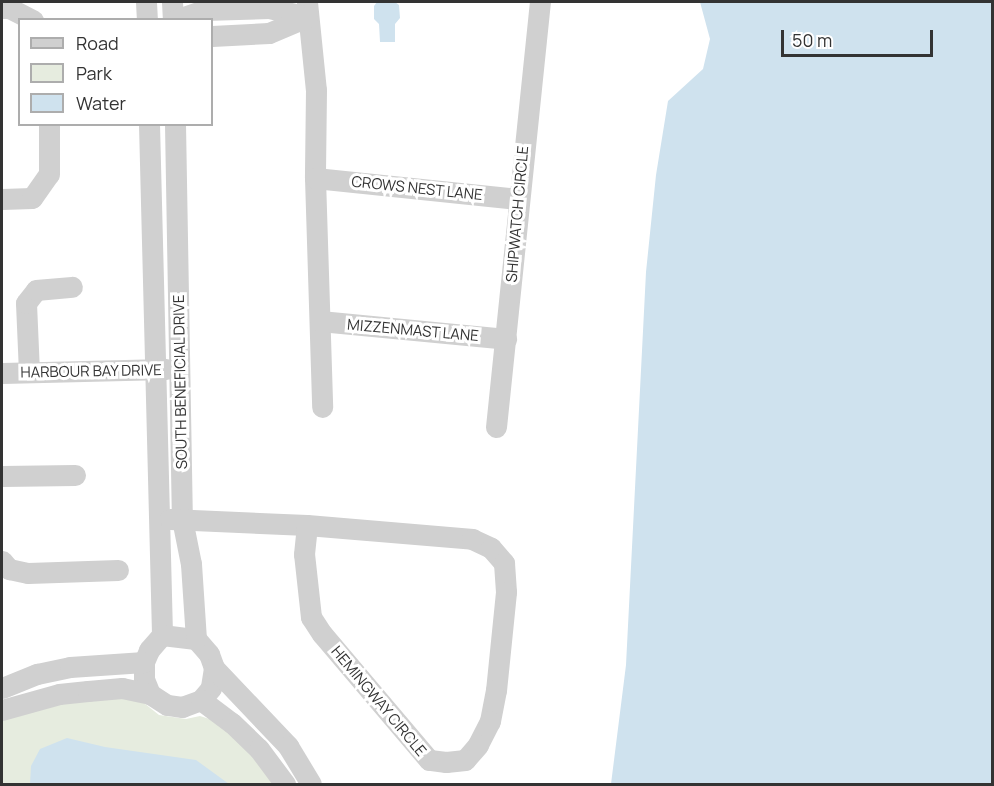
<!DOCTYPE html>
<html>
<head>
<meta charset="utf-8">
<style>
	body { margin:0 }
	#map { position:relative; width:994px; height:786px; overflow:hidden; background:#fff; font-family:Manrope,sans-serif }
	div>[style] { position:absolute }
	.green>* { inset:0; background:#e6ecdf }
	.water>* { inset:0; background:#cfe2ee }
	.minor>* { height:21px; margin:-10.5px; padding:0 10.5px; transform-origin:10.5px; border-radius:10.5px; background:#d0d0d0 }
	span { translate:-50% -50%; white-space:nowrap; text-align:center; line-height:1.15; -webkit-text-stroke:6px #fff; paint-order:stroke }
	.street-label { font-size:15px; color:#333 }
	.frame { position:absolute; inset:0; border:3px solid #333; pointer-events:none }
	.legend { position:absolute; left:18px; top:18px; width:195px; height:108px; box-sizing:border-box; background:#fff; border:2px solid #adadad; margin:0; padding:8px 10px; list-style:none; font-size:18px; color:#333 }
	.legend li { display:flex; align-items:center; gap:12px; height:30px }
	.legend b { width:30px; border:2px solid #adadad }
	.scale { position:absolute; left:781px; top:30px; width:152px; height:27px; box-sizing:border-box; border:3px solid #333; border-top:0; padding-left:8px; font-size:18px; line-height:21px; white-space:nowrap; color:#333; -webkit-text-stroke:4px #fff; paint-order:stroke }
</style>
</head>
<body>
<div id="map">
	<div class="green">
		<i style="clip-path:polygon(129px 695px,139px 699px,159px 715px,186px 719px,200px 716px,216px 721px,248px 750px,273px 784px,2px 784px,2px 719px,40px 707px)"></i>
	</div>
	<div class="water">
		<i style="clip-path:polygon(377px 2px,395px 2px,399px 5px,400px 18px,395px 24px,395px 42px,380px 42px,379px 24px,374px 19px,374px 6px)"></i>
		<i style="clip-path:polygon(700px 2px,992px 2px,992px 784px,611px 784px,626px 665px,646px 272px,656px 175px,668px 101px,703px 69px,710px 39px)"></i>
		<i style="clip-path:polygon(67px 738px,105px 747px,196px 760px,229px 784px,30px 784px,31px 766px,40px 749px)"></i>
	</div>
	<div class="minor">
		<i style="left:146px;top:2px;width:18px;rotate:87deg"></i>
		<i style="left:172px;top:2px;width:18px;rotate:87deg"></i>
		<i style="left:307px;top:2px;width:88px;rotate:84.2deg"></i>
		<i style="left:316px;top:90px;width:88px;rotate:90.7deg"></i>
		<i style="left:315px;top:178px;width:229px;rotate:88.2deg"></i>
		<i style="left:2px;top:8px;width:7px"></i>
		<i style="left:9px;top:8px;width:27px;rotate:27deg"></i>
		<i style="left:175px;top:20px;width:31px;rotate:-19deg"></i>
		<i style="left:204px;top:10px;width:65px;rotate:-1.8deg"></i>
		<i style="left:269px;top:8px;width:39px;rotate:13deg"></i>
		<i style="left:212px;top:36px;width:57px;rotate:-3deg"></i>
		<i style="left:269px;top:33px;width:41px;rotate:-22.8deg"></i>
		<i style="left:149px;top:124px;width:511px;rotate:88.54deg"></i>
		<i style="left:175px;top:124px;width:395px;rotate:89deg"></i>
		<i style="left:182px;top:519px;width:46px;rotate:78.7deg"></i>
		<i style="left:191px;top:564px;width:75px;rotate:86.2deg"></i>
		<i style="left:315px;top:178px;width:204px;rotate:5.9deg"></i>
		<i style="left:2px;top:199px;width:30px;rotate:-2deg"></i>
		<i style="left:32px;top:198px;width:29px;rotate:-55deg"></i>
		<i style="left:49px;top:174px;width:50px;rotate:-90deg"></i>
		<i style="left:320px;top:321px;width:187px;rotate:5.5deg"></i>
		<i style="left:29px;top:372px;width:69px;rotate:-92.5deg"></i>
		<i style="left:26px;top:303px;width:16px;rotate:-52deg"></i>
		<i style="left:36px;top:290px;width:36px;rotate:-5deg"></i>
		<i style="left:2px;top:373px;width:164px;rotate:-1.4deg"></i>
		<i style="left:496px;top:427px;width:427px;rotate:-84.1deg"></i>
		<i style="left:2px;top:476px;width:73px;rotate:-0.8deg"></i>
		<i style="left:170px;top:519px;width:137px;rotate:2.5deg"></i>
		<i style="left:307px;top:525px;width:166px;rotate:4.8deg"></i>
		<i style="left:472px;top:539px;width:21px;rotate:25deg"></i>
		<i style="left:491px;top:548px;width:20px;rotate:49deg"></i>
		<i style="left:504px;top:563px;width:29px;rotate:86deg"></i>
		<i style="left:506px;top:592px;width:99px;rotate:95.8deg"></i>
		<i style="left:496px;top:690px;width:32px;rotate:101deg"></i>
		<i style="left:490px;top:721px;width:27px;rotate:117deg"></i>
		<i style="left:478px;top:745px;width:20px;rotate:131deg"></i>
		<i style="left:465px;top:760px;width:19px;rotate:174deg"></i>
		<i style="left:446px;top:762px;width:17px;rotate:-173deg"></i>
		<i style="left:429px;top:760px;width:165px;rotate:-130.3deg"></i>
		<i style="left:322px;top:634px;width:20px;rotate:-123deg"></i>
		<i style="left:311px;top:617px;width:63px;rotate:-96.3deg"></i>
		<i style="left:304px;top:554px;width:29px;rotate:-84deg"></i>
		<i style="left:2px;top:561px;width:11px;rotate:49deg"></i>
		<i style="left:9px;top:569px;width:19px;rotate:12deg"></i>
		<i style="left:28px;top:573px;width:90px;rotate:-1.9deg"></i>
		<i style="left:162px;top:635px;width:34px;rotate:7deg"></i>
		<i style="left:196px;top:639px;width:20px;rotate:49deg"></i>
		<i style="left:209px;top:654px;width:15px;rotate:70deg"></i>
		<i style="left:214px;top:668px;width:20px;rotate:99deg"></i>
		<i style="left:211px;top:688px;width:16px;rotate:130deg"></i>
		<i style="left:201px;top:700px;width:20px;rotate:160deg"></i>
		<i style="left:182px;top:707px;width:15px;rotate:-172deg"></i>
		<i style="left:167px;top:705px;width:20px;rotate:-147deg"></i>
		<i style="left:150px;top:694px;width:16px;rotate:-112deg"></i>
		<i style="left:144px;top:679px;width:17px;rotate:-90deg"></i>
		<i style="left:144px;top:662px;width:13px;rotate:-67deg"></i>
		<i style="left:149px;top:650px;width:20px;rotate:-49deg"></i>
		<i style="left:214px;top:668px;width:108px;rotate:46.5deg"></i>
		<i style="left:288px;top:746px;width:44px;rotate:58.8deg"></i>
		<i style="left:2px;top:688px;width:38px;rotate:-22deg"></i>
		<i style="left:37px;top:674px;width:34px;rotate:-12deg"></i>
		<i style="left:70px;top:667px;width:74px;rotate:-3.9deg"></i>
		<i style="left:201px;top:700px;width:39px;rotate:37deg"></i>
		<i style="left:232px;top:723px;width:37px;rotate:44deg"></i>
		<i style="left:259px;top:749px;width:44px;rotate:53.4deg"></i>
		<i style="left:2px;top:710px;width:59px;rotate:-15.7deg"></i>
		<i style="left:59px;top:694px;width:29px;rotate:-6deg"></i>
		<i style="left:88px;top:691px;width:34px;rotate:-5deg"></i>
		<i style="left:122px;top:688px;width:29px;rotate:12deg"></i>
	</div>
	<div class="street-label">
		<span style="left:417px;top:188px;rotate:6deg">CROWS NEST LANE</span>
		<span style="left:517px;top:214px;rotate:-85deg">SHIPWATCH CIRCLE</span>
		<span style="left:413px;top:330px;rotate:5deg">MIZZENMAST LANE</span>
		<span style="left:91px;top:371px;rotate:-1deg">HARBOUR BAY DRIVE</span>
		<span style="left:180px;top:382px;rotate:-91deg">SOUTH BENEFICIAL DRIVE</span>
		<span style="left:379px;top:701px;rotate:50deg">HEMINGWAY CIRCLE</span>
	</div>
	<div class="frame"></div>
	<ul class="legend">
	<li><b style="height:8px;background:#d0d0d0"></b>Road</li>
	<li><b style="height:16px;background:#e6ecdf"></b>Park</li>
	<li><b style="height:16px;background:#cfe2ee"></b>Water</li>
	</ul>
	<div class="scale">50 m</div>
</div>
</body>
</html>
